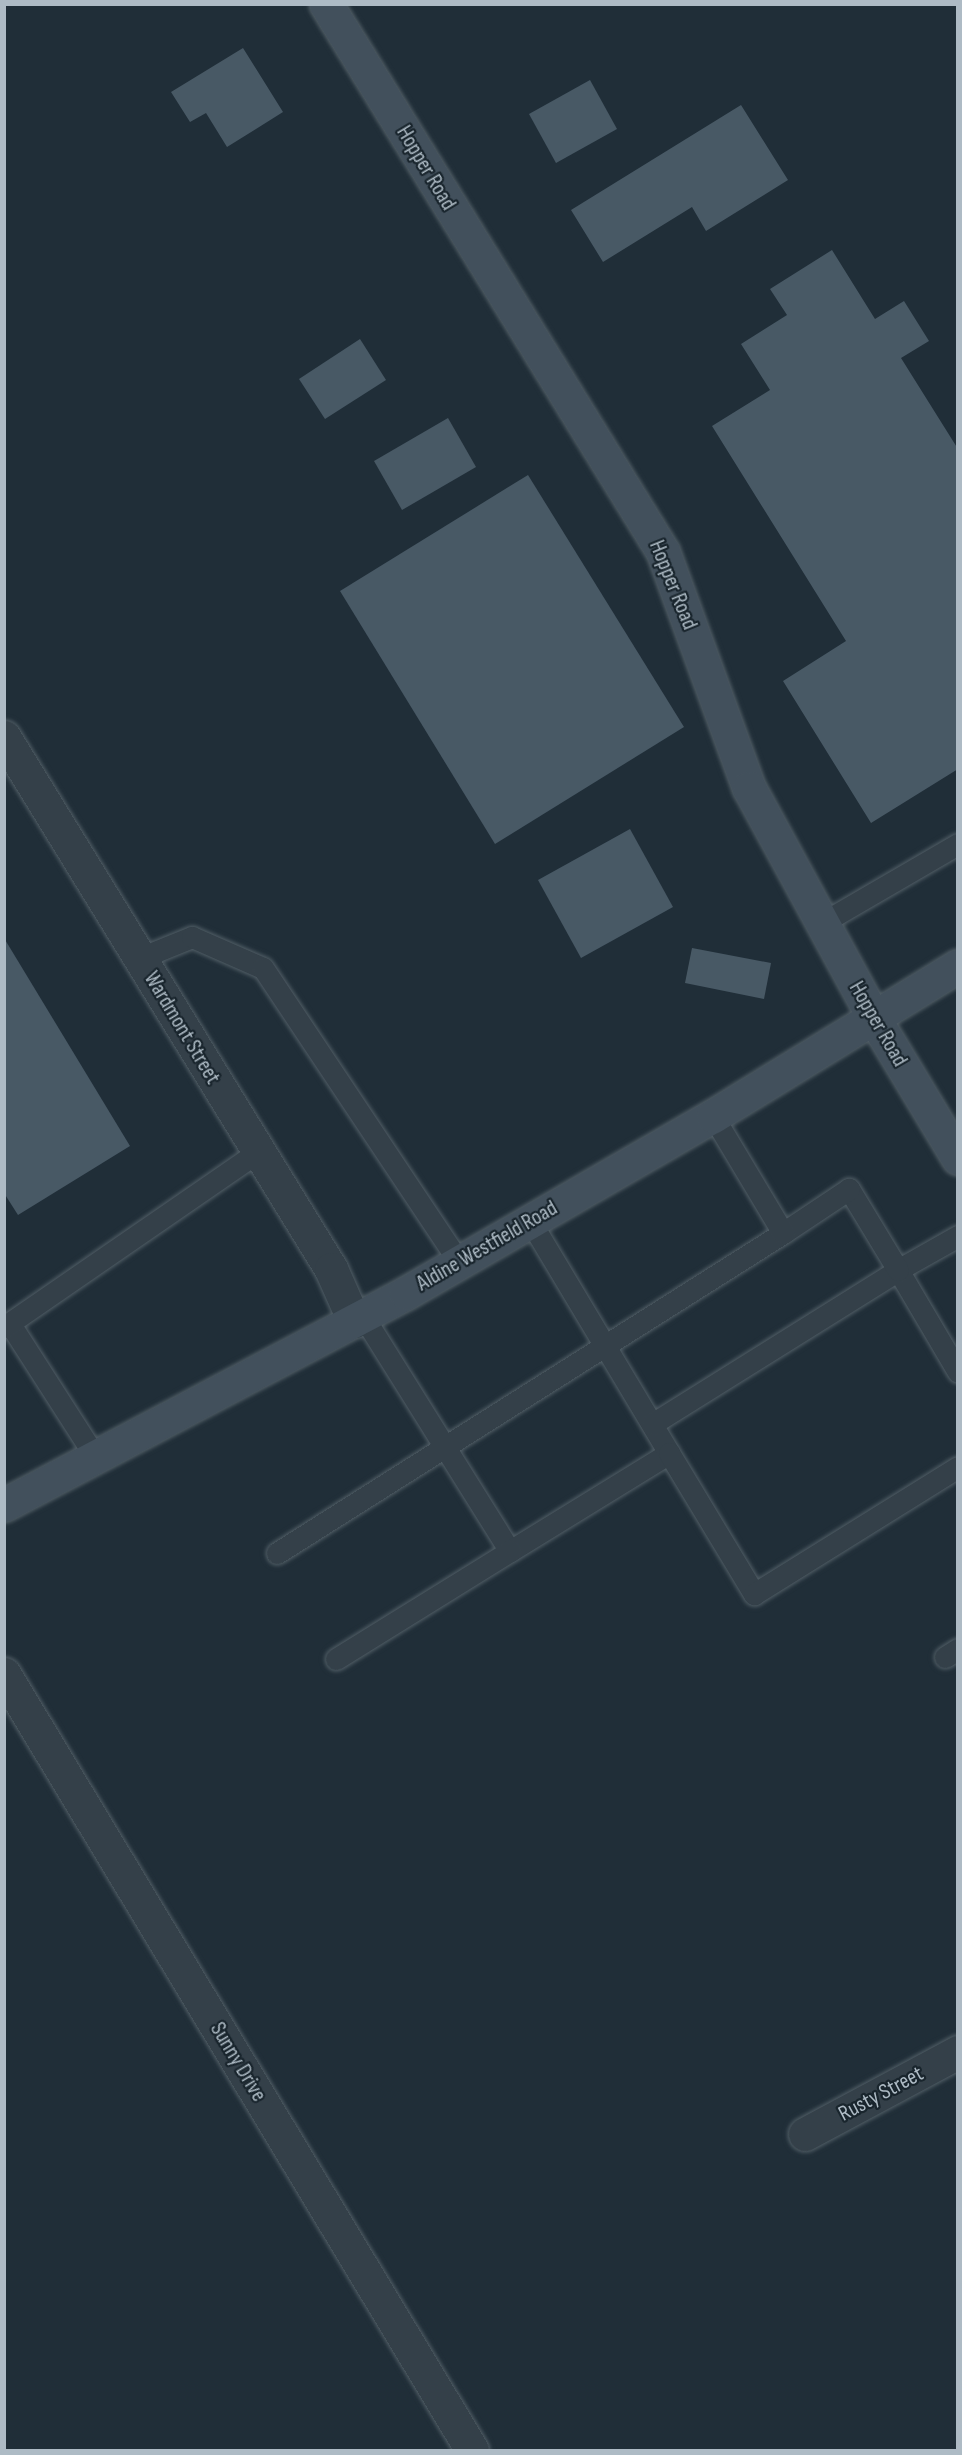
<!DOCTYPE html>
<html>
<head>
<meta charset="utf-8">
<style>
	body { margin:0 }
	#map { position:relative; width:962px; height:2455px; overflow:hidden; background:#202e38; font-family:"Sofia Sans Condensed",sans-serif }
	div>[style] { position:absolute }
	.building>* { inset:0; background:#485965 }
	.roads { filter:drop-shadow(0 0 2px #515e66) drop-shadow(0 0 2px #515e66) }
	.service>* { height:21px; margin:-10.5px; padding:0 10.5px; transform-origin:10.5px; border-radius:10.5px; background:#344049 }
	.minor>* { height:33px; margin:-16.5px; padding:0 16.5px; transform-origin:16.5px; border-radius:16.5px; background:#344049 }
	.secondary>* { height:33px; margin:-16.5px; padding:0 16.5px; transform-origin:16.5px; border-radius:16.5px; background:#42505c }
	span { translate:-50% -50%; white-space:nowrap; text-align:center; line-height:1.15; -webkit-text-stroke:4.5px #19252d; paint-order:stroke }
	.street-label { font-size:22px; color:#aebbc5 }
	.frame { position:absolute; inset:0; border:6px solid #aebbc5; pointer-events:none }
</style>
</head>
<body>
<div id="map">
	<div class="building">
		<i style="clip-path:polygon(243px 48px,283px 112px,227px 147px,206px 113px,190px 122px,171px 92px)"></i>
		<i style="clip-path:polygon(590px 80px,617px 129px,556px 163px,529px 114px)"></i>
		<i style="clip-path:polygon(741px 105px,788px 180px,706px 231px,692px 207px,603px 262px,571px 210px)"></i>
		<i style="clip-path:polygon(832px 250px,875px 319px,904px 301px,929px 341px,901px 358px,958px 449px,958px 769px,871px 823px,783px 681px,846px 641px,712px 426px,770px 390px,741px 344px,787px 315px,770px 289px)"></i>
		<i style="clip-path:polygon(360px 339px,386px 380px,325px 419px,299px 379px)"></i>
		<i style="clip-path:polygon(448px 418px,476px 467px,402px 510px,374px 461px)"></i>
		<i style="clip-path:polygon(528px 475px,684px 727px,495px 844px,340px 591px)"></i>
		<i style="clip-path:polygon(630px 829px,673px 907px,581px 958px,538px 880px)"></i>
		<i style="clip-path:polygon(4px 938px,130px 1146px,18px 1215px,4px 1193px)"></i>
		<i style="clip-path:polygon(692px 948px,771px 963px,764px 999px,685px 983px)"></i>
	</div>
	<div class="roads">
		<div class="service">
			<i style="left:822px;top:923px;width:157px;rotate:-30.2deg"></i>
			<i style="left:140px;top:958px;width:56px;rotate:-22deg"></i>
			<i style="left:192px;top:937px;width:77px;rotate:23.6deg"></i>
			<i style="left:263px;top:968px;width:353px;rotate:56.3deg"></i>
			<i style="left:958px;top:1236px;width:69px;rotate:150.5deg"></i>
			<i style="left:898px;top:1270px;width:118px;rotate:59.5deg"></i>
			<i style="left:363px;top:1316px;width:277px;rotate:58deg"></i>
			<i style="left:510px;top:1551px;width:187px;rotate:-31.6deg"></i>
			<i style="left:669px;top:1453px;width:270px;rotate:-120.9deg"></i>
			<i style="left:10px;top:1324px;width:156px;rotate:57.3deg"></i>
			<i style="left:4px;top:1327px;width:308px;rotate:-34.6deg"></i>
			<i style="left:652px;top:1424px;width:290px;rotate:-32deg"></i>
			<i style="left:898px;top:1270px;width:95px;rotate:-121.2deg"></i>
			<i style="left:849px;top:1189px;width:79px;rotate:146.3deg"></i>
			<i style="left:669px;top:1453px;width:165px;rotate:58.9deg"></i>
			<i style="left:754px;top:1594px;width:240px;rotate:-31.9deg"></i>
			<i style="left:277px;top:1553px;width:599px;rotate:-32.31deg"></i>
			<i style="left:783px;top:1233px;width:136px;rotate:-120.9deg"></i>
			<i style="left:945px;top:1657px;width:15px;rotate:-32deg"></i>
			<i style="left:336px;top:1659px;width:205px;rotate:-31.8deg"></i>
		</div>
		<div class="minor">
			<i style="left:4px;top:737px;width:624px;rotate:58.42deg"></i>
			<i style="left:331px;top:1269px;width:57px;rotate:66.1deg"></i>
			<i style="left:4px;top:1674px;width:906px;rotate:58.91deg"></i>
			<i style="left:805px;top:2134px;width:174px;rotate:-28.2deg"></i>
		</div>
		<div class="secondary">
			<i style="left:326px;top:4px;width:643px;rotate:58.41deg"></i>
			<i style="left:663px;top:552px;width:251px;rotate:70deg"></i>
			<i style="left:749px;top:788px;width:258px;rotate:61.5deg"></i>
			<i style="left:872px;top:1015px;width:167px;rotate:59deg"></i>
			<i style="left:4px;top:1505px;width:454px;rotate:-27.8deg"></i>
			<i style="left:406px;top:1293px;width:354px;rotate:-30deg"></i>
			<i style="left:713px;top:1116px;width:287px;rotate:-31.5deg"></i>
		</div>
	</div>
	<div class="street-label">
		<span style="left:426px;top:168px;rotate:59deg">Hopper Road</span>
		<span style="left:673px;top:585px;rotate:68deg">Hopper Road</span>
		<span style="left:878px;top:1024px;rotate:60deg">Hopper Road</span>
		<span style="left:182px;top:1028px;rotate:59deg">Wardmont Street</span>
		<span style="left:487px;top:1246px;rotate:-30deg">Aldine Westfield Road</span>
		<span style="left:238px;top:2062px;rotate:59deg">Sunny Drive</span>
		<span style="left:881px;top:2094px;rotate:-28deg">Rusty Street</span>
	</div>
	<div class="frame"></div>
</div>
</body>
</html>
